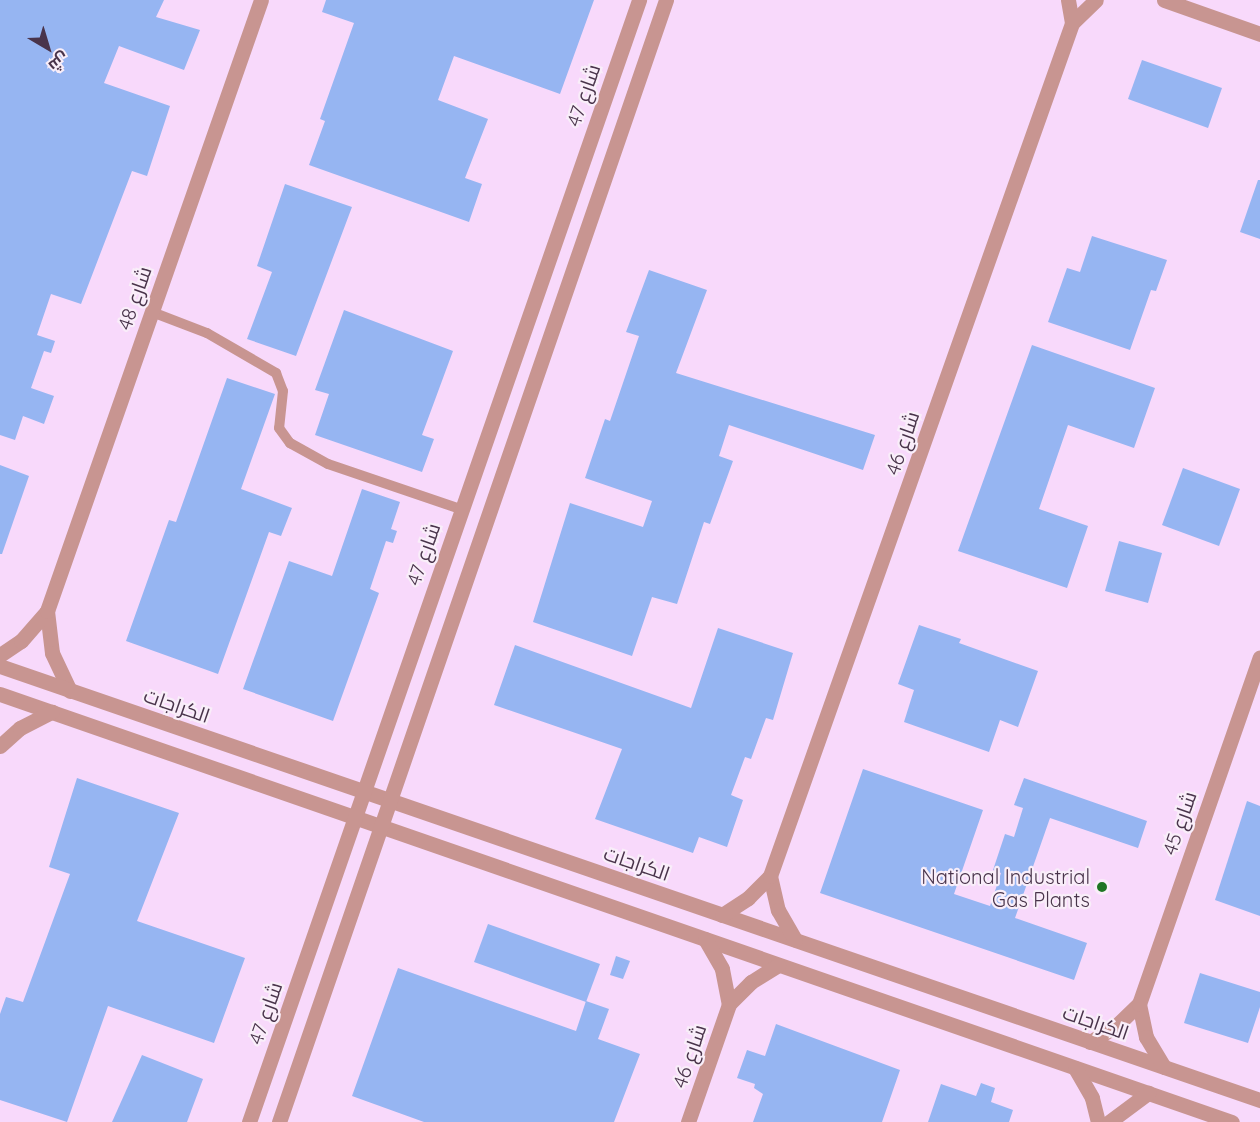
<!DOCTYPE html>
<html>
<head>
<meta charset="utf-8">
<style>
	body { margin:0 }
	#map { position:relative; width:1260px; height:1122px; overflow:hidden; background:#f8d9fb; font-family:Quicksand,Cairo,sans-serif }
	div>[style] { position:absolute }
	.building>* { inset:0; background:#96b5f2 }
	.lane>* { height:10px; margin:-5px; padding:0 5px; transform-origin:5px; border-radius:5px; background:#c89591 }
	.street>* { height:15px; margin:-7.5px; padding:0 7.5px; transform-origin:7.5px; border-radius:7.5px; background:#c89591 }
	.dots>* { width:16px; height:16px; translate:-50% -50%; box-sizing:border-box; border:3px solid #f9eef9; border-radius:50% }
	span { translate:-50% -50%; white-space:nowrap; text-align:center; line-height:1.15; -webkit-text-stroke:4.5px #f9eef9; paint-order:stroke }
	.street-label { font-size:20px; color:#49344b }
	.poi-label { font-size:20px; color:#49344b }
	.right { translate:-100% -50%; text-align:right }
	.north { position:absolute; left:18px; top:18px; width:60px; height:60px; -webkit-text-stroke:4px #f9eef9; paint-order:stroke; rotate:142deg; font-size:16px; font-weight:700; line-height:24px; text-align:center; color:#49344b }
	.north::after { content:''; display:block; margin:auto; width:21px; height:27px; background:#49344b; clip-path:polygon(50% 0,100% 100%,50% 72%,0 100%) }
</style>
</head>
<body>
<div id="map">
	<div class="building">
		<i style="clip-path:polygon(0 0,164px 0,156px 17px,200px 30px,184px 70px,119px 46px,104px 83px,170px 106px,147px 176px,132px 171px,81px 304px,51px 294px,37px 335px,55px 341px,51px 353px,44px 351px,31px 388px,54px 396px,44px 424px,23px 416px,15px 440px,0 435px)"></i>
		<i style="clip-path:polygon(326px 0,594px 0,560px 94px,454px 56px,438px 100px,488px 119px,465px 178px,482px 184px,469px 222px,309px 165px,325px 121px,320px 119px,354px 23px,322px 12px)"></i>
		<i style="clip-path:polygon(1142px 60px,1222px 88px,1208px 128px,1128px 99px)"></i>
		<i style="clip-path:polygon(1258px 180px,1260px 180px,1260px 239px,1240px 232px)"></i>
		<i style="clip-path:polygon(285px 184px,352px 207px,296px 356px,247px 339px,272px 272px,257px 266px)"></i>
		<i style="clip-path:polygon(1092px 236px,1167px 260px,1156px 291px,1151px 290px,1130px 350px,1048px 322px,1067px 268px,1080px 272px)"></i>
		<i style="clip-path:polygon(649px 270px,707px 290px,676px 373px,875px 435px,863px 470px,729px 425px,719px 456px,733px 461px,710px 524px,704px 522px,677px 604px,652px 597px,632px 656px,533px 622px,570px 503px,643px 527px,652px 501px,585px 478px,605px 419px,610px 421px,639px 336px,626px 332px)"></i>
		<i style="clip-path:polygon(344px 310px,453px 351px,422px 435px,434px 439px,422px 472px,315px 435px,329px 394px,315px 390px)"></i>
		<i style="clip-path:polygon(1032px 345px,1155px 388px,1134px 448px,1068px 425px,1039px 509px,1088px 526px,1067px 588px,958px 551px)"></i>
		<i style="clip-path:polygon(227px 378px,275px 394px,241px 489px,292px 508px,281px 536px,269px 532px,218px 674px,126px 641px,169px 520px,176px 522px)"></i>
		<i style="clip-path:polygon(0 465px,29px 476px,2px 554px,0 554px)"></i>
		<i style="clip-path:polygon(1183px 468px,1240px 489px,1219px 546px,1162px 525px)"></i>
		<i style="clip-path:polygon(362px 489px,400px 502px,391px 529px,397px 531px,393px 543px,386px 541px,370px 589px,379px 593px,333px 721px,243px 689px,289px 561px,332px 576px)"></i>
		<i style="clip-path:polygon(1119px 541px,1162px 553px,1148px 603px,1105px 591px)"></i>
		<i style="clip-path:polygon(919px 625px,961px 639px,959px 643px,1038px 671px,1018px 727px,1000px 720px,989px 752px,904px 722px,914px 690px,898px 684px)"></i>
		<i style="clip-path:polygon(718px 628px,793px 653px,773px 720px,766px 718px,751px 759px,745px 757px,731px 795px,743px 800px,727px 847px,699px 837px,693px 853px,595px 819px,622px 749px,494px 705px,515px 645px,691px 708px)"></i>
		<i style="clip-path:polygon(863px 769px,983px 810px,954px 894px,990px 906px,1001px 873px,993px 870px,1005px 834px,1014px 837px,1023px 808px,1014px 805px,1024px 778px,1147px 821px,1138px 848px,1050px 818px,1015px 918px,1087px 943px,1074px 980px,820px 893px)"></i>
		<i style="clip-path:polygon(77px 778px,179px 813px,137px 921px,245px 958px,214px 1043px,108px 1006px,67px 1122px,0 1100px,0 1014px,6px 997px,23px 1002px,70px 874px,49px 867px)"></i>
		<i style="clip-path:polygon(1247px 801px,1260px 806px,1260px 916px,1215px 900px)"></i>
		<i style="clip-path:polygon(488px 924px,600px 964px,586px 1002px,474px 962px)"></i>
		<i style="clip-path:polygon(616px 956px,630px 961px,623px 979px,610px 975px)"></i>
		<i style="clip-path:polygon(398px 968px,576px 1031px,586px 1001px,609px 1009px,598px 1039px,640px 1054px,614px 1122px,424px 1122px,352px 1096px)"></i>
		<i style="clip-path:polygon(1200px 973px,1260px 992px,1260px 1007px,1248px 1043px,1184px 1023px)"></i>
		<i style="clip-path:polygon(776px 1024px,900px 1070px,882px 1122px,753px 1122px,763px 1094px,754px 1088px,755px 1084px,737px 1078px,747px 1050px,765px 1056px)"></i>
		<i style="clip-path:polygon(142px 1055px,203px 1079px,187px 1122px,112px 1122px)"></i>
		<i style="clip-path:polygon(981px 1083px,995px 1088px,991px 1102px,1013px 1110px,1009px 1122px,928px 1122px,941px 1084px,976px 1096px)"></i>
	</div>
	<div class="lane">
		<i style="left:152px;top:312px;width:59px;rotate:20.9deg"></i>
		<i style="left:207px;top:333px;width:80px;rotate:30.1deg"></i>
		<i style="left:276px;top:373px;width:19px;rotate:69deg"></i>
		<i style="left:283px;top:391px;width:37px;rotate:96deg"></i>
		<i style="left:279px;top:428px;width:19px;rotate:54deg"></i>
		<i style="left:290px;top:443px;width:43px;rotate:28.9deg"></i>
		<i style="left:328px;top:464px;width:139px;rotate:18.8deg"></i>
	</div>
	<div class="street">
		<i style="left:1068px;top:0;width:23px;rotate:80deg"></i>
		<i style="left:1164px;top:0;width:102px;rotate:19.5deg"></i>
		<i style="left:47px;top:611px;width:42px;rotate:83.2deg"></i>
		<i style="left:52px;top:653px;width:42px;rotate:64.7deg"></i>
		<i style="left:0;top:655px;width:25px;rotate:-34deg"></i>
		<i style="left:21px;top:641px;width:40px;rotate:-49deg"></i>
		<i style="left:47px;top:611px;width:647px;rotate:-70.7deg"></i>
		<i style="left:0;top:666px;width:1333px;rotate:19.01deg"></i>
		<i style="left:0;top:694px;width:1304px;rotate:19.16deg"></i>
		<i style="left:0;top:746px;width:27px;rotate:-42deg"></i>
		<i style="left:20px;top:728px;width:36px;rotate:-27deg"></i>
		<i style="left:770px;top:876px;width:35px;rotate:77deg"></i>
		<i style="left:778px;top:910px;width:34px;rotate:60deg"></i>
		<i style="left:722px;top:915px;width:31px;rotate:-33deg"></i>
		<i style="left:748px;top:898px;width:31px;rotate:-45deg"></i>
		<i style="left:770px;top:876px;width:905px;rotate:-70.5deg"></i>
		<i style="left:1072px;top:23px;width:33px;rotate:-44deg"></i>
		<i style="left:705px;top:939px;width:34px;rotate:60deg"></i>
		<i style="left:722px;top:969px;width:36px;rotate:79deg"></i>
		<i style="left:1139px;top:1004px;width:34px;rotate:78deg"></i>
		<i style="left:1146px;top:1037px;width:35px;rotate:59deg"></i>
		<i style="left:1090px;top:1042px;width:32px;rotate:-32deg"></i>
		<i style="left:1117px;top:1025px;width:30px;rotate:-44deg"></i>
		<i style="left:1139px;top:1004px;width:367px;rotate:-70.8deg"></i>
		<i style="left:1075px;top:1068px;width:34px;rotate:60deg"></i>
		<i style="left:1092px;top:1098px;width:25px;rotate:76deg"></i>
		<i style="left:249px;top:1122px;width:1188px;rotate:-70.83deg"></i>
		<i style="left:279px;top:1122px;width:1187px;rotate:-70.97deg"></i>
		<i style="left:688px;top:1122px;width:125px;rotate:-70.8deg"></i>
		<i style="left:729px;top:1004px;width:31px;rotate:-45deg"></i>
		<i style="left:751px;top:982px;width:32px;rotate:-32deg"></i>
		<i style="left:1109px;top:1122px;width:49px;rotate:-36.6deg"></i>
	</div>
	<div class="dots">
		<i style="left:1102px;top:887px;background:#1e7623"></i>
	</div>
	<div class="street-label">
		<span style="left:583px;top:95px;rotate:-71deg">شارع 47</span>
		<span style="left:134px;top:298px;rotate:-71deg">شارع 48</span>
		<span style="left:902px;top:443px;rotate:-71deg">شارع 46</span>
		<span style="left:423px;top:554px;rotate:-71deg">شارع 47</span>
		<span style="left:177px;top:705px;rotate:19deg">الكراجات</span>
		<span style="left:1179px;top:823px;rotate:-71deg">شارع 45</span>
		<span style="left:637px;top:863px;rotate:19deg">الكراجات</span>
		<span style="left:265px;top:1013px;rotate:-71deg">شارع 47</span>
		<span style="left:1096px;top:1022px;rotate:19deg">الكراجات</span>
		<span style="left:689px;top:1056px;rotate:-71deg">شارع 46</span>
	</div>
	<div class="poi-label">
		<span class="right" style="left:1090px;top:888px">National Industrial<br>Gas Plants</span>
	</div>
	<div class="north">ش</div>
</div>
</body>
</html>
